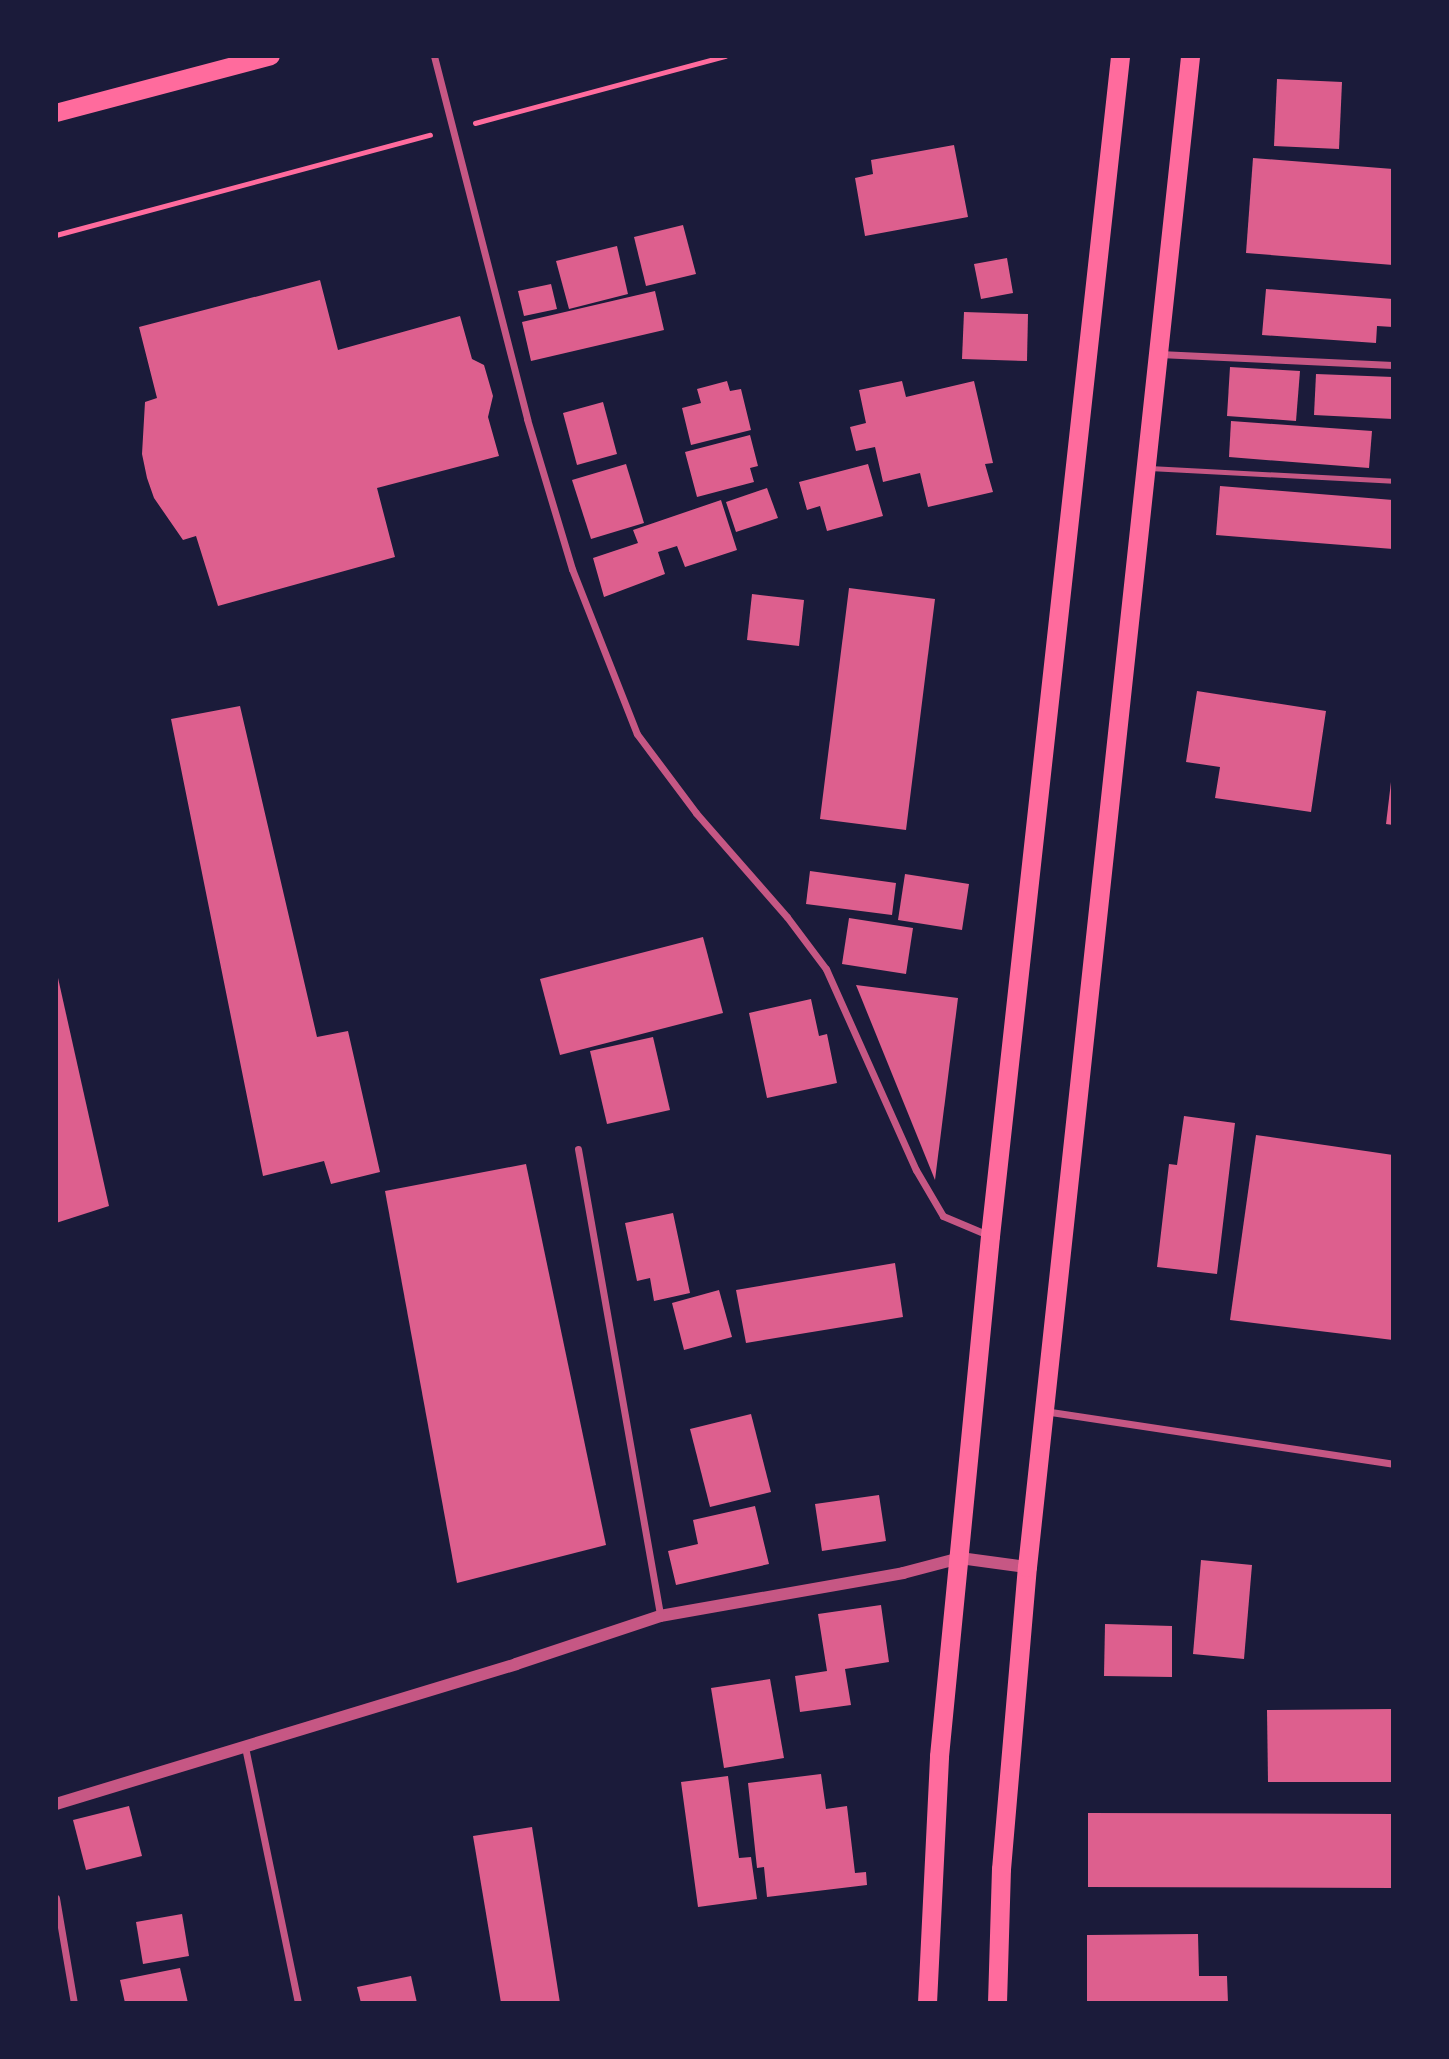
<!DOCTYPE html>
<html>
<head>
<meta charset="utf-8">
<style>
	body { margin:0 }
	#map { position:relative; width:1449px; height:2059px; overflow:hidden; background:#1b1b3a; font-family:Overpass,sans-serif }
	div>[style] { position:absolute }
	.building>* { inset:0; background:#dd5f8e }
	.path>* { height:4.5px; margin:-2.25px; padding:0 2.25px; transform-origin:2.25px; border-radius:2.25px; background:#ff6b9d }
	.service>* { height:5px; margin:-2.5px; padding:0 2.5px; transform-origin:2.5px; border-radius:2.5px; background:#c65784 }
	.minor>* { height:7px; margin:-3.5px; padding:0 3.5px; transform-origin:3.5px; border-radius:3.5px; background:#c65784 }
	.tertiary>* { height:12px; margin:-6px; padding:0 6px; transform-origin:6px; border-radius:6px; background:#c65784 }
	.primary>* { height:18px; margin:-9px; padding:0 9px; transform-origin:9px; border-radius:9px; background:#ff6b9d }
	.trunk>* { height:19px; margin:-9.5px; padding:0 9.5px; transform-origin:9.5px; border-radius:9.5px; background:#ff6b9d }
	span { translate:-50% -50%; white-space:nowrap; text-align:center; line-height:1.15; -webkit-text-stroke:7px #1b1b3a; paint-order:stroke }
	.frame { position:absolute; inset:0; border:58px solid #1b1b3a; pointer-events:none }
</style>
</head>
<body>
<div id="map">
	<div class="building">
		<i style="clip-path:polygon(1277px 79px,1342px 82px,1339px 149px,1274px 146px)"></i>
		<i style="clip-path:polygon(954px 145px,968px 217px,865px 236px,855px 178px,873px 174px,871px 160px)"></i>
		<i style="clip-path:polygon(1253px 158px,1393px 169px,1393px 265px,1246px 253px)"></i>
		<i style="clip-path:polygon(683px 225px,696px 274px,646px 286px,634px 237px)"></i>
		<i style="clip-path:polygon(617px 246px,628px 294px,569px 309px,556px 261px)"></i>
		<i style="clip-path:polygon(1007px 258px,1013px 293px,981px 299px,974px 264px)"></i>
		<i style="clip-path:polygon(320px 280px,338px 350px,460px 316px,472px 359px,484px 365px,493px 396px,488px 417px,499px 456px,377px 488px,395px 557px,218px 606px,196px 536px,183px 540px,154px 498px,147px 478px,142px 454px,145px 402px,157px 398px,139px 327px)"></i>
		<i style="clip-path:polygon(551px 284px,557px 309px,524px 316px,518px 291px)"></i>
		<i style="clip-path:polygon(1266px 289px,1393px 299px,1393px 327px,1377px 326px,1376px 343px,1262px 335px)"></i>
		<i style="clip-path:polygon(655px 291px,664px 330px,531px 361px,522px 322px)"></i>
		<i style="clip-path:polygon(964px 312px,1028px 314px,1027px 361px,962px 359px)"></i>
		<i style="clip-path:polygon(1230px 367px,1300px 371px,1296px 421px,1227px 416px)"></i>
		<i style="clip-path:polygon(1316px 374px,1393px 377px,1393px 419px,1314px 415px)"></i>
		<i style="clip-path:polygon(727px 381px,730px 391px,741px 389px,751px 430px,691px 445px,682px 408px,701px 403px,697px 389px)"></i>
		<i style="clip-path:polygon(902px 381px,906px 397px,974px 381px,993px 463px,985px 464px,993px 492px,928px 507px,920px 473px,883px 482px,875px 447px,856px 451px,850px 427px,866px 423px,859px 390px)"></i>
		<i style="clip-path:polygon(603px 402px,617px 454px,577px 465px,563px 413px)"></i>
		<i style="clip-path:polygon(1231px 421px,1372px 431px,1369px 468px,1229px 457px)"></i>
		<i style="clip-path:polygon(750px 435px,758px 466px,750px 468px,754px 482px,697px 497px,685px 452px)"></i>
		<i style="clip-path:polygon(626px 464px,644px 523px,591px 539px,572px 480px)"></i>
		<i style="clip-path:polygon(868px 464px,883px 516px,827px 531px,820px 506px,807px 510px,799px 482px)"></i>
		<i style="clip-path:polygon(1220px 486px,1393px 500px,1393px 549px,1216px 535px)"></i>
		<i style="clip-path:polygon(767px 488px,778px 518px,736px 532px,726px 502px)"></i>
		<i style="clip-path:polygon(721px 500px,737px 550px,685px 567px,677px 546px,658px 552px,665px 574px,604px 597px,593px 558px,638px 543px,633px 530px)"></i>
		<i style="clip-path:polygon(849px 588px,935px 599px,906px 830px,820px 819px)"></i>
		<i style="clip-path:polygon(752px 594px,804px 600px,799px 646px,747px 640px)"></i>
		<i style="clip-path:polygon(1197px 691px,1326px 711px,1311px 812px,1215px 798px,1220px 767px,1186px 762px)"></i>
		<i style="clip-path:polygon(240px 706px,317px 1037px,348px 1031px,380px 1172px,331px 1184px,324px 1161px,263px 1176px,171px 719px)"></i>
		<i style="clip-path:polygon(1391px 782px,1393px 782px,1393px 825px,1386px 824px)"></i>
		<i style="clip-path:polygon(810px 871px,896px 883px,892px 915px,806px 904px)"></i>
		<i style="clip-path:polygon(905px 874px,969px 884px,962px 930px,898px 920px)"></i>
		<i style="clip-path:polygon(849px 918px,913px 928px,906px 974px,842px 964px)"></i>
		<i style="clip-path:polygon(703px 937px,723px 1013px,560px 1055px,540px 979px)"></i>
		<i style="clip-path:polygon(56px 969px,109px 1206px,56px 1223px)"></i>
		<i style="clip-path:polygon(856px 985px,958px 998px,935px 1180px)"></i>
		<i style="clip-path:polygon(811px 999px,819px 1036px,827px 1034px,837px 1083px,767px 1098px,749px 1013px)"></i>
		<i style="clip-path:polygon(653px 1037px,670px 1110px,607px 1124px,590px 1051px)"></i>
		<i style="clip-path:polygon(1184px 1116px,1235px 1123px,1217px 1274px,1157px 1267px,1169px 1164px,1177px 1165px)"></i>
		<i style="clip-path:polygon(1256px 1135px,1393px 1155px,1393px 1340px,1230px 1320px)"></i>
		<i style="clip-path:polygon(526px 1164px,606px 1545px,457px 1583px,385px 1191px)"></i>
		<i style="clip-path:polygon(673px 1213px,690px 1293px,654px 1301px,650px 1278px,637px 1281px,625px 1223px)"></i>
		<i style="clip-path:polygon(895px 1263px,903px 1317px,746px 1343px,736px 1290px)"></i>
		<i style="clip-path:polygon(719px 1290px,732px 1337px,684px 1350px,672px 1303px)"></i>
		<i style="clip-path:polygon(751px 1414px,771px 1492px,710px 1507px,690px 1429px)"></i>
		<i style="clip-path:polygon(879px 1495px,886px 1541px,822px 1551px,815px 1504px)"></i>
		<i style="clip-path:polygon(755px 1506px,769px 1564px,676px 1585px,668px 1551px,698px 1544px,693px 1520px)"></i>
		<i style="clip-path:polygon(1201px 1560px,1252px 1565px,1244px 1659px,1193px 1654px)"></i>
		<i style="clip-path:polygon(881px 1605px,889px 1662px,845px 1669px,851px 1705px,800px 1712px,795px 1676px,827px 1671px,818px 1614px)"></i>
		<i style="clip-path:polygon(1105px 1624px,1172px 1626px,1172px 1677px,1104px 1676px)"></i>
		<i style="clip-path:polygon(770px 1679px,784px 1758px,724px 1768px,711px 1688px)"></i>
		<i style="clip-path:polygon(1393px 1709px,1393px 1782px,1268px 1782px,1267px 1710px)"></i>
		<i style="clip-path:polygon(821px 1774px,826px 1809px,847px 1806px,855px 1873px,866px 1872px,867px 1885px,767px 1897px,764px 1867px,757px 1868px,748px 1783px)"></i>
		<i style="clip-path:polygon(728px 1776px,739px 1858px,751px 1857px,757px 1899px,698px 1907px,681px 1782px)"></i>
		<i style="clip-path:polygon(129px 1806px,142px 1856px,86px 1870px,73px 1820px)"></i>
		<i style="clip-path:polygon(1088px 1813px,1393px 1814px,1393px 1888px,1088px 1887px)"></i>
		<i style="clip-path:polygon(532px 1827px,560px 2003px,501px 2003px,473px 1836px)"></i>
		<i style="clip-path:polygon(182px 1914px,189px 1956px,143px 1964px,136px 1922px)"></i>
		<i style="clip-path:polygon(1198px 1934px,1199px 1976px,1227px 1976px,1228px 2003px,1087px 2003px,1087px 1935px)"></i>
		<i style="clip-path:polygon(180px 1968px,188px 2003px,125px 2003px,120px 1980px)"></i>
		<i style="clip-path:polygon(411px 1976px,417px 2003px,361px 2003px,357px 1987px)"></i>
	</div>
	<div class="path">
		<i style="left:475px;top:123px;width:259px;rotate:-15deg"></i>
		<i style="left:56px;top:235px;width:387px;rotate:-15deg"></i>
	</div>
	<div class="service">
		<i style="left:1149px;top:468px;width:244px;rotate:3deg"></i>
	</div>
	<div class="minor">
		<i style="left:434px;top:56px;width:375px;rotate:75.6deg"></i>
		<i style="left:527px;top:419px;width:157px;rotate:73.3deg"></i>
		<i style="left:572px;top:569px;width:177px;rotate:68.5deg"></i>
		<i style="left:637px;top:734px;width:99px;rotate:53.2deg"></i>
		<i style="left:696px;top:813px;width:138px;rotate:48.8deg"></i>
		<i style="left:787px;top:917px;width:65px;rotate:53.1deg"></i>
		<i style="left:826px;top:969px;width:220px;rotate:65.9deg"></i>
		<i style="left:916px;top:1170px;width:53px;rotate:59.6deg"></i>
		<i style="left:943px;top:1216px;width:49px;rotate:22.9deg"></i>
		<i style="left:1159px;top:354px;width:234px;rotate:2.7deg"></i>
		<i style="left:578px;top:1149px;width:474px;rotate:80deg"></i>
		<i style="left:1044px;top:1411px;width:353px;rotate:8.6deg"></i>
		<i style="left:245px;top:1747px;width:261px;rotate:78.3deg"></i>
		<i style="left:56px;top:1898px;width:107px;rotate:80.3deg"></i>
	</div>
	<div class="tertiary">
		<i style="left:56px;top:1804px;width:481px;rotate:-16.9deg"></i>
		<i style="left:516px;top:1664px;width:152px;rotate:-18.4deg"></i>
		<i style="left:660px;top:1616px;width:247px;rotate:-10deg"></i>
		<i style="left:903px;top:1573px;width:59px;rotate:-14.7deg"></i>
		<i style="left:960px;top:1558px;width:68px;rotate:7.7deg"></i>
	</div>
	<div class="primary">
		<i style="left:56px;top:113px;width:222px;rotate:-14.8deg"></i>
	</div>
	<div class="trunk">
		<i style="left:927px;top:2003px;width:247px;rotate:-87.2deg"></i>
		<i style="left:939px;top:1756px;width:522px;rotate:-84.4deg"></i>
		<i style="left:990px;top:1236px;width:1187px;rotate:-83.71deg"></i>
		<i style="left:997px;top:2003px;width:134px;rotate:-88.3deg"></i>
		<i style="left:1001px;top:1869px;width:303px;rotate:-85.1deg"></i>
		<i style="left:1027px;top:1567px;width:1520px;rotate:-83.84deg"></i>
	</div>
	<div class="frame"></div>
</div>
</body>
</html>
